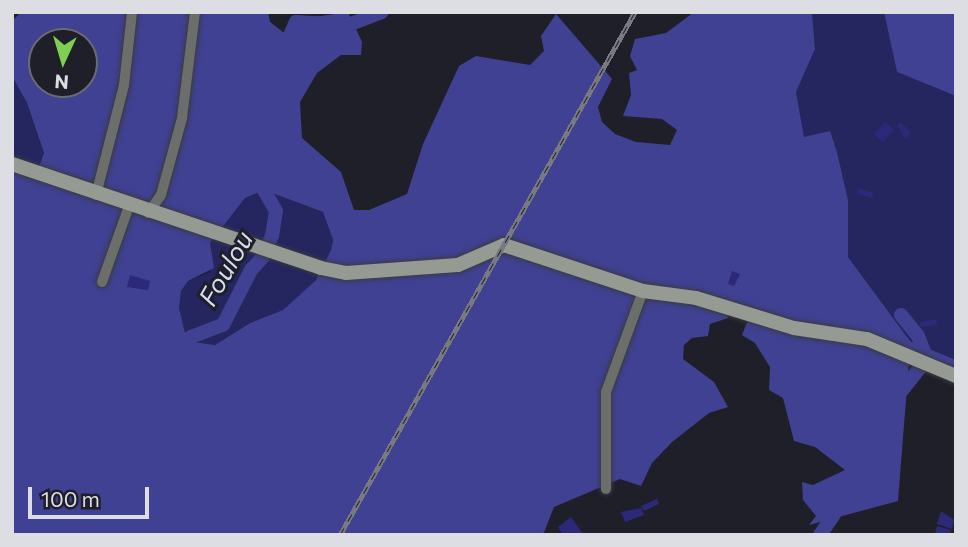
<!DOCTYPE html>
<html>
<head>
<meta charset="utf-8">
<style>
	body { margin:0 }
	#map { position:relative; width:968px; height:547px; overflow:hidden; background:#1e1f28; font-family:Commissioner,sans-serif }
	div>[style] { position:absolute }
	.green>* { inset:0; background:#252560 }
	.forest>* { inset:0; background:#404192 }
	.river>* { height:14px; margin:-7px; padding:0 7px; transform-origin:7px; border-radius:7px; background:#404192 }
	.building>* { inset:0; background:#2c2978 }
	.roads { filter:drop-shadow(0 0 2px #393a42) drop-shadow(0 0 2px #393a42) }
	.street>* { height:10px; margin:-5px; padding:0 5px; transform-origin:5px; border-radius:5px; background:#6b6e69 }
	.secondary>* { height:14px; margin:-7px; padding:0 7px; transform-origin:7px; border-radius:7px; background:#959a93 }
	.rail>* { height:5px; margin-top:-2.5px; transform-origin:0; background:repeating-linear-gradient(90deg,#1e1f28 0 8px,#787981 0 16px); box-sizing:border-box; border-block:2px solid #787981 }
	span { translate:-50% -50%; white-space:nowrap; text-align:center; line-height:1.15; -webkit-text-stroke:6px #1e1f28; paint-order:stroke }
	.water-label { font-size:26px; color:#d8dcf3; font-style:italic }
	.frame { position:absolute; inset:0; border:14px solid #dddee4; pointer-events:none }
	.north { position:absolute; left:28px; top:28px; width:70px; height:70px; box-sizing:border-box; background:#1e1f28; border:2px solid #6a6b73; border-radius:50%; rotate:184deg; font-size:19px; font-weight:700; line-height:28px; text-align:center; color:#dddee4 }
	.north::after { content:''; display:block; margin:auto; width:24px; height:32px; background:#7fd052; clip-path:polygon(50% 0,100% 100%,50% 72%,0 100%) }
	.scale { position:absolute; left:28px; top:487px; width:121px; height:32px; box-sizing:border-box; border:4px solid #dddee4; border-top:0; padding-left:9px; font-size:21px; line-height:24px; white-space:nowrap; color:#dddee4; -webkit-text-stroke:5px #1e1f28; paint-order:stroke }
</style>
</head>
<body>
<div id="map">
	<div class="green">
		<i style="clip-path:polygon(812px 12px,884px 12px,897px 72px,956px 96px,956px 360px,910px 341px,848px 257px,848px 200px,837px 152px,829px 132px,804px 138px,796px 92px,815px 49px)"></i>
		<i style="clip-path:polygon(12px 76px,27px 103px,44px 153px,37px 174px,12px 164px)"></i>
		<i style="clip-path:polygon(264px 190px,323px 212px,333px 240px,331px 250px,316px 280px,283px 310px,250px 323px,215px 345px,187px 341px,179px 308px,181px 291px,188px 281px,210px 272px,210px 243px,245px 198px)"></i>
	</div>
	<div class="forest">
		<i style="clip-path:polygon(evenodd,21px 12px,268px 12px,270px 22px,288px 36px,301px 19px,348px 12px,362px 42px,361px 55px,341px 55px,317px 73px,300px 102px,302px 138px,341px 172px,354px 210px,369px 210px,407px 194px,423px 144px,459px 66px,476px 56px,530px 65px,544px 51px,541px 36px,556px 14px,612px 79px,598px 107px,602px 122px,615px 134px,636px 142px,670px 145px,677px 130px,662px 119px,623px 116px,631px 95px,629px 73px,637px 70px,630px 56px,635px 39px,666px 33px,694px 12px,812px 12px,815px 49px,796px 92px,804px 137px,830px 131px,837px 152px,848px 200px,848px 257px,910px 341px,956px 360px,956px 384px,909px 362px,898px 501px,809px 525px,816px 516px,803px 500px,802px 482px,813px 485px,845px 470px,815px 447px,794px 441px,783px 398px,769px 390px,770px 367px,755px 343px,742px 335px,749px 317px,726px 309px,728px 318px,710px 324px,708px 336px,692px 338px,684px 345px,683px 359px,714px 382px,728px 407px,709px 413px,672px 442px,652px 463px,641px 486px,620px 479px,554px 507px,543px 535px,12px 535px,12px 164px,37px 173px,44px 153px,27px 103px,12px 76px,12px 21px,21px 12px,42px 42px,84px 42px,84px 84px,42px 84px,42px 42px,21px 12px,264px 190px,323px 212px,333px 240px,331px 250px,316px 280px,283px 310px,250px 323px,215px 345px,187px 341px,179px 308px,181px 291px,188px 281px,214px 268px,210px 243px,245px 198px,264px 190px)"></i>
		<i style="clip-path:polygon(884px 12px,956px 12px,956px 96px,897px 72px)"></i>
	</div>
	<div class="river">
		<i style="left:901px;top:315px;width:27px;rotate:51deg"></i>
		<i style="left:918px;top:336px;width:22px;rotate:69deg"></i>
		<i style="left:22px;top:535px;width:34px;rotate:-90deg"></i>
		<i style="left:22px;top:501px;width:71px;rotate:-59.5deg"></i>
		<i style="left:58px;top:440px;width:30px;rotate:-41deg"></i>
		<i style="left:81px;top:420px;width:24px;rotate:-55deg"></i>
		<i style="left:95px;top:400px;width:24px;rotate:-5deg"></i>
		<i style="left:119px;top:398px;width:27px;rotate:17deg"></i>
		<i style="left:145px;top:406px;width:16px;rotate:-30deg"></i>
		<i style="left:159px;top:398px;width:18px;rotate:-45deg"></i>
		<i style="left:172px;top:385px;width:23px;rotate:-95deg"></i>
		<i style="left:170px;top:362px;width:16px;rotate:-63deg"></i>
		<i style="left:177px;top:348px;width:18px;rotate:-38deg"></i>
		<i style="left:191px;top:337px;width:34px;rotate:-21deg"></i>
		<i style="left:223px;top:325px;width:62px;rotate:-63deg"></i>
		<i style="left:251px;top:270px;width:16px;rotate:-47deg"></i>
		<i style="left:262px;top:258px;width:24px;rotate:-66deg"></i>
		<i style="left:272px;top:236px;width:25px;rotate:-81deg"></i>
		<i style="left:276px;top:211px;width:28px;rotate:-120deg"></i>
		<i style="left:262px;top:187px;width:69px;rotate:-96.6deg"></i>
		<i style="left:254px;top:118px;width:24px;rotate:-52deg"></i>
		<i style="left:269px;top:99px;width:13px;rotate:-18deg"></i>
		<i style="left:281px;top:95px;width:28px;rotate:-41deg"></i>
		<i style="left:302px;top:77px;width:38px;rotate:-113deg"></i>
		<i style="left:287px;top:42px;width:22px;rotate:-66deg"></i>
		<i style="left:296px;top:22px;width:52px;rotate:3.3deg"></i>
		<i style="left:348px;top:25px;width:36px;rotate:-21deg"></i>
		<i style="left:820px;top:535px;width:98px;rotate:-55.8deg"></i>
		<i style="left:875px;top:454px;width:52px;rotate:-72.3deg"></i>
		<i style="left:891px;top:404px;width:51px;rotate:-51.3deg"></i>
	</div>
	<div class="building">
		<i style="clip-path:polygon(885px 122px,894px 130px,883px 142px,874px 134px)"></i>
		<i style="clip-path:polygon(901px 122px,911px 133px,905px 139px,897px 125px)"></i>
		<i style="clip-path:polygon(858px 189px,873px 192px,872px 198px,857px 194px)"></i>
		<i style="clip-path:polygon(732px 271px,740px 274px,734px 286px,728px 284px)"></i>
		<i style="clip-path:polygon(130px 275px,150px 281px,148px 290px,127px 287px)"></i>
		<i style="clip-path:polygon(936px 319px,937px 325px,921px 327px,920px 322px)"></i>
		<i style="clip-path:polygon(657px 499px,659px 504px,644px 511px,641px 506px)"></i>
		<i style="clip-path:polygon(641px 508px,644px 515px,625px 522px,621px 512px)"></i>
		<i style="clip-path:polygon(941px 511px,954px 520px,952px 529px,937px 524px)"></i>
		<i style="clip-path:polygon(571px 517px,584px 535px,563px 535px,558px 527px)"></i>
		<i style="clip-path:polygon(937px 526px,951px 530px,950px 535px,935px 534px)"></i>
	</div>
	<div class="roads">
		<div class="street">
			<i style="left:96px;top:195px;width:114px;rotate:-75.7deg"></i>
			<i style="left:124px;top:85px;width:73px;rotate:-83.7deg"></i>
			<i style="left:148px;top:213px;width:22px;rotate:-54deg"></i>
			<i style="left:161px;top:195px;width:80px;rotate:-74.7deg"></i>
			<i style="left:182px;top:118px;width:107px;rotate:-83deg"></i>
			<i style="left:102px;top:282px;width:81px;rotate:-70.4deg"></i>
			<i style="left:606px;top:489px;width:97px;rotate:-90deg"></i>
			<i style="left:606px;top:392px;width:108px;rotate:-69.9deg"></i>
		</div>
		<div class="secondary">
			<i style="left:12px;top:164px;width:326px;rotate:18.6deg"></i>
			<i style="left:321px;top:268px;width:25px;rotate:11deg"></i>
			<i style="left:346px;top:273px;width:112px;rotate:-4.1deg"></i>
			<i style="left:458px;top:265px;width:50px;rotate:-23.5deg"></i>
			<i style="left:504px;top:245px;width:146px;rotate:18.3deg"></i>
			<i style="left:643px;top:291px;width:53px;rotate:7.5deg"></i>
			<i style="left:696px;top:298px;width:102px;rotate:17deg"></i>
			<i style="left:794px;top:328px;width:74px;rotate:8.6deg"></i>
			<i style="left:867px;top:339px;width:96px;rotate:22.6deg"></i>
		</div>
	</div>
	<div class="rail">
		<i style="left:340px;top:535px;width:600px;rotate:-60.57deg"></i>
	</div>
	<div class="water-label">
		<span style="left:225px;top:268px;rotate:-60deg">Foulou</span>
	</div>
	<div class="frame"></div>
	<div class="north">N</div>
	<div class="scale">100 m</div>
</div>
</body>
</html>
